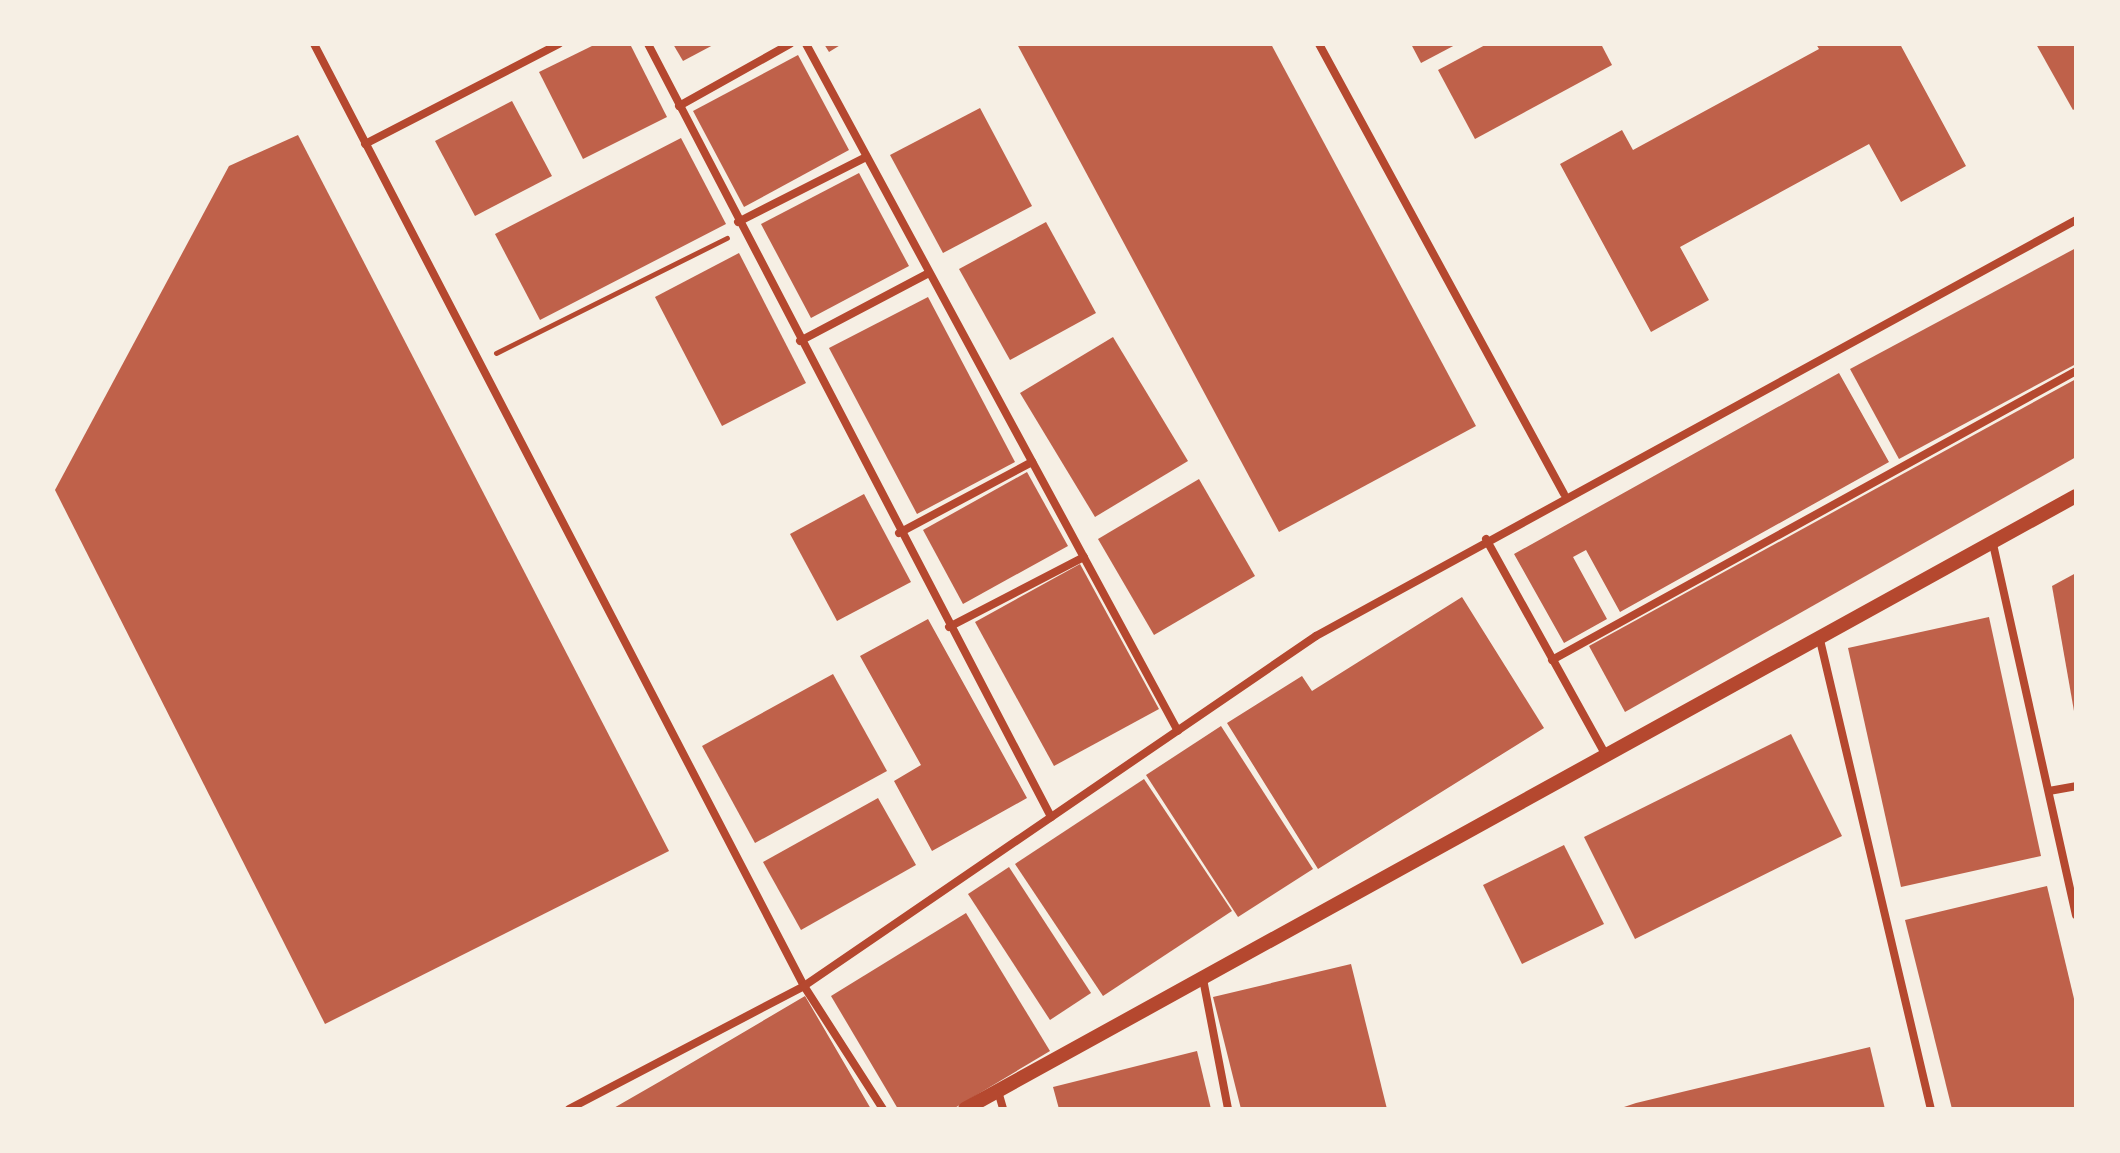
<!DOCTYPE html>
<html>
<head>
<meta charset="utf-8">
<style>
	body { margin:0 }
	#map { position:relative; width:2120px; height:1153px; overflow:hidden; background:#f6efe4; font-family:Lato,sans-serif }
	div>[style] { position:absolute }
	.building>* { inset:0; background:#bf614a }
	.path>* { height:5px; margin:-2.5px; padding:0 2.5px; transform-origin:2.5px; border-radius:2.5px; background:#b5482f }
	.minor>* { height:8px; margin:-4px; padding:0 4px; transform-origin:4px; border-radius:4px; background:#b5482f }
	.tertiary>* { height:14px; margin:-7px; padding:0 7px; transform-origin:7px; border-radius:7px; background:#b5482f }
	span { translate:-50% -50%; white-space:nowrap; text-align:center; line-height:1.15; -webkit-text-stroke:6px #f6efe4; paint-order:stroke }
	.frame { position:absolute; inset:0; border:46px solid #f6efe4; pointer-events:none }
</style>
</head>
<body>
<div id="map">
	<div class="building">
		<i style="clip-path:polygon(596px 44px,630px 44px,667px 117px,583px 159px,539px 72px)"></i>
		<i style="clip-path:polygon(673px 44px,715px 44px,683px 61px)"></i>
		<i style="clip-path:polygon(824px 44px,842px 44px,829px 52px)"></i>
		<i style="clip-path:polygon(1017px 44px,1271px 44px,1476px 426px,1279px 532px)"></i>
		<i style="clip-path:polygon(1411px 44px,1457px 44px,1421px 63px)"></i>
		<i style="clip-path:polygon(1487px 44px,1601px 44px,1612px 65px,1475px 139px,1438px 70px)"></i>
		<i style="clip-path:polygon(1816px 44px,1900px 44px,1966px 166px,1901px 202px,1869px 144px,1680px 247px,1709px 300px,1651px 332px,1560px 164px,1622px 130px,1633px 150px,1819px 49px)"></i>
		<i style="clip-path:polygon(2036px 44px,2076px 44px,2076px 108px,2073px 110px)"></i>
		<i style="clip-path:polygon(798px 55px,849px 150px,744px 207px,693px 111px)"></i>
		<i style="clip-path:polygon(512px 101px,552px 176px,475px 216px,435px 141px)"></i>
		<i style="clip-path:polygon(980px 108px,1032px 206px,943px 253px,890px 155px)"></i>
		<i style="clip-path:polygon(298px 135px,669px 851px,325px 1024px,55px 490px,229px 166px)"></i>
		<i style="clip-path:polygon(681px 138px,726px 224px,540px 320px,495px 234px)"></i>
		<i style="clip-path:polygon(859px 173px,909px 266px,811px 318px,761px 224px)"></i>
		<i style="clip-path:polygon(1046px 222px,1096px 313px,1010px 360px,959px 269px)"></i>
		<i style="clip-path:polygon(2076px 248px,2076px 364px,1899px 459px,1850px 369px)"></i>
		<i style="clip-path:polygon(739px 253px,806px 383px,722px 426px,655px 297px)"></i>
		<i style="clip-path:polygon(928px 297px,1015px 462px,917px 514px,829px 348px)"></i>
		<i style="clip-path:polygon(1113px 337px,1188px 461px,1095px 517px,1020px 393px)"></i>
		<i style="clip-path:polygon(1839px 373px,1889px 462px,1620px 612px,1586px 550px,1573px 557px,1607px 619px,1564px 643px,1514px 554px)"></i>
		<i style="clip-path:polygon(2076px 379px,2076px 457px,1625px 712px,1589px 646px)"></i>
		<i style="clip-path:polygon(1027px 472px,1068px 546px,963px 604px,923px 530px)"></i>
		<i style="clip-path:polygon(1199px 479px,1255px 576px,1154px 635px,1098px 539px)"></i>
		<i style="clip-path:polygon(864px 494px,911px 582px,837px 621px,790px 534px)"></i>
		<i style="clip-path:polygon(1080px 564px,1159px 709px,1054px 766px,975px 622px)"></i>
		<i style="clip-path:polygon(2076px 573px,2076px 710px,2074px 711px,2052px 586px)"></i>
		<i style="clip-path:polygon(1462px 597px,1544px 728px,1318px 869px,1227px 723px,1302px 676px,1312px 691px)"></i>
		<i style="clip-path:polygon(1989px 617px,2041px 856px,1901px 887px,1848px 648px)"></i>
		<i style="clip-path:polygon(928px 619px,1027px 798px,932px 851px,894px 781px,921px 765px,860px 656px)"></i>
		<i style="clip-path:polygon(833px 674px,887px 771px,755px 843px,702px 746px)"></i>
		<i style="clip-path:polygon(1221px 726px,1313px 869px,1238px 917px,1146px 775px)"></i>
		<i style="clip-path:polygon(1791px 734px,1842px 836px,1635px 939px,1584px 837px)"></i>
		<i style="clip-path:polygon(1144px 779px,1232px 911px,1103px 996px,1015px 864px)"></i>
		<i style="clip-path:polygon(878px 798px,916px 865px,801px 930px,763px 862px)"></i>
		<i style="clip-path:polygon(1564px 845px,1604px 924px,1522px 964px,1483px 885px)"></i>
		<i style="clip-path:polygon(1009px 867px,1091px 993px,1050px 1020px,968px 894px)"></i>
		<i style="clip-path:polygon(2047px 886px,2076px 1007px,2076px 1109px,1952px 1109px,1905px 920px)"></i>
		<i style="clip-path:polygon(966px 913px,1050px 1051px,953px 1109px,898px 1109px,831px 996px)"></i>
		<i style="clip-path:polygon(1351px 964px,1387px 1109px,1241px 1109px,1213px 997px)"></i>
		<i style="clip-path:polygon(805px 996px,871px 1109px,612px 1109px,659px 1082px)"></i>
		<i style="clip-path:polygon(1870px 1047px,1885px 1109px,1618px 1109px,1636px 1103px)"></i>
		<i style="clip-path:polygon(1197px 1051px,1211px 1109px,1059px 1109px,1053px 1087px)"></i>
	</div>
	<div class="path">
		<i style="left:496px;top:353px;width:258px;rotate:-26.5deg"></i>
	</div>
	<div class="minor">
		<i style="left:314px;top:44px;width:1062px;rotate:62.52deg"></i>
		<i style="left:804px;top:986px;width:146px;rotate:57.3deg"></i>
		<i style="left:648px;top:44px;width:872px;rotate:62.46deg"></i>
		<i style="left:806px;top:44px;width:781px;rotate:61.57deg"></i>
		<i style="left:1319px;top:44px;width:512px;rotate:61.43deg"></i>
		<i style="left:679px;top:106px;width:127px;rotate:-29.2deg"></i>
		<i style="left:365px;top:144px;width:218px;rotate:-27.3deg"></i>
		<i style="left:738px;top:222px;width:144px;rotate:-26.9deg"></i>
		<i style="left:800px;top:341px;width:146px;rotate:-27.8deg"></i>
		<i style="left:899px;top:533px;width:151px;rotate:-28.1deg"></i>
		<i style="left:1486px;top:539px;width:249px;rotate:61deg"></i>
		<i style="left:1993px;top:544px;width:380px;rotate:77.4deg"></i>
		<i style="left:949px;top:627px;width:152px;rotate:-27.4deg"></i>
		<i style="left:1820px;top:640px;width:482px;rotate:76.7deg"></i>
		<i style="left:1552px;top:660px;width:598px;rotate:-28.88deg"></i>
		<i style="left:2049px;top:791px;width:27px;rotate:-10deg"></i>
		<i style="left:1203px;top:979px;width:132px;rotate:79.1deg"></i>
		<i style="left:998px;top:1091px;width:19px;rotate:74deg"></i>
		<i style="left:569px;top:1109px;width:265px;rotate:-27.6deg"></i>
		<i style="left:804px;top:986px;width:620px;rotate:-34.36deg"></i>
		<i style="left:1316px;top:636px;width:866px;rotate:-28.69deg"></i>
	</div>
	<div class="tertiary">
		<i style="left:965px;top:1109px;width:1269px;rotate:-28.89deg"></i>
	</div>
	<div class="frame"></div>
</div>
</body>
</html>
